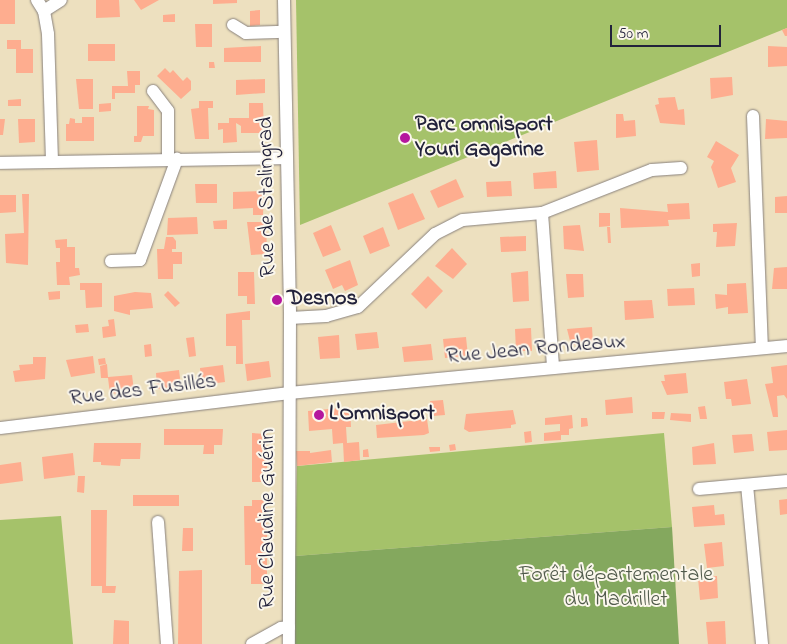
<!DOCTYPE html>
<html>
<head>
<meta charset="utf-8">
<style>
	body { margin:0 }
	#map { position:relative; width:787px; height:644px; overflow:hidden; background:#ede0bf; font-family:"Indie Flower",sans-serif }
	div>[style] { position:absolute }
	.green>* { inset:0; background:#a5c26a }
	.forest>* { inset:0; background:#84a85e }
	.building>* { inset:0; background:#fead8f }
	.roads { filter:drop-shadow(0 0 1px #88817d) drop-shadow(0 0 1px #88817d) }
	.street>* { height:12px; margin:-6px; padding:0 6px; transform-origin:6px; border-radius:6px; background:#fff }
	.dots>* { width:14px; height:14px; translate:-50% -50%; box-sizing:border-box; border:2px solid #fbf7ec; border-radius:50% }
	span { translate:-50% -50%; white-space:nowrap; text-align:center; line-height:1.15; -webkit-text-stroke:4px #fbf7ec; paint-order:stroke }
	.poi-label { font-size:22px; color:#22223b; font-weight:700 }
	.left { translate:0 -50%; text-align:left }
	.street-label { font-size:22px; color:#22223b }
	.park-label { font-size:22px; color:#505a4b }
	.scale { position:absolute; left:610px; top:25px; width:111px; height:22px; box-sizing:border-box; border:2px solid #22223b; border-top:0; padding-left:6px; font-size:15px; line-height:18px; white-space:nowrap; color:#22223b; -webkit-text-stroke:4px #fbf7ec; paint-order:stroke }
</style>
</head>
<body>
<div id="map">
	<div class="green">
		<i style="clip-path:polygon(296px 0,787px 0,787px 28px,300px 225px)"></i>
		<i style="clip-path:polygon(664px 433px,672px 527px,295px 556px,297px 466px)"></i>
		<i style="clip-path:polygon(61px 516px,73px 644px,0 644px,0 520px)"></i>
	</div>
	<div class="forest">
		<i style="clip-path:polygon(672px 527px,679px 644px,292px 644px,295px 556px)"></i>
	</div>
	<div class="building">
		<i style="clip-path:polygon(0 0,15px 0,15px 24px,0 24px)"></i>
		<i style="clip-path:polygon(96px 0,119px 0,120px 17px,96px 18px)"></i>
		<i style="clip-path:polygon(134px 0,159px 0,141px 10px)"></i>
		<i style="clip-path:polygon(213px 0,237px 0,237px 3px,213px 4px)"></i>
		<i style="clip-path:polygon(260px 10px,260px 25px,250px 26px,250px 11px)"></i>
		<i style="clip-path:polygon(175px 14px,175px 22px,163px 22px,163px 15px)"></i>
		<i style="clip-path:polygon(195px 24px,212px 24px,212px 47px,196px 47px)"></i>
		<i style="clip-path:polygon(787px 28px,787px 36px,785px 36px,782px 30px)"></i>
		<i style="clip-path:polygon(7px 40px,21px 40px,21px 49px,33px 49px,33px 73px,16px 73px,16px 49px,7px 49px)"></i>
		<i style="clip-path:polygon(88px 44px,115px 44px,115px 61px,88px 61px)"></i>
		<i style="clip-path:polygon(261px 46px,261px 62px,224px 62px,224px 48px)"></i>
		<i style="clip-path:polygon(768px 46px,787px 47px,787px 66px,768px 67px)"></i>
		<i style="clip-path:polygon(209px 62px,214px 62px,215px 68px,209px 68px)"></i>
		<i style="clip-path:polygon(165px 68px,170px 73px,173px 70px,183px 81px,187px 77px,191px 81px,191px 90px,181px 99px,157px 76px)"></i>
		<i style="clip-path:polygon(127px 71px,140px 71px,140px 85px,135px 85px,135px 93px,115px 93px,115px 99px,112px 99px,112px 86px,128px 86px)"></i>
		<i style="clip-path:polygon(732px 77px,733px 95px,711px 99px,710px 78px)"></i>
		<i style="clip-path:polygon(76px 79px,93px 79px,93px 109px,79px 109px)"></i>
		<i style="clip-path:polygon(265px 79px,265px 93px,236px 95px,236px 80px)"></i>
		<i style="clip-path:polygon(675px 97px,678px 110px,684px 109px,685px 125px,660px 123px,655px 105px,659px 104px,658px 98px)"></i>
		<i style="clip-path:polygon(21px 99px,21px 106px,8px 106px,8px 100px)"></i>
		<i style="clip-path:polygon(199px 101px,213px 101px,213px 108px,208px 108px,209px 139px,195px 139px,191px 109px,199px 108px)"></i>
		<i style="clip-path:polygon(111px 103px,111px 111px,99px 112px,99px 104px)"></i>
		<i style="clip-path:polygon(249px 103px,263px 103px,264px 133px,241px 133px,241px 126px,236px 123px,237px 142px,223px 143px,223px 129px,218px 130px,218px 123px,229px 123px,229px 118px,249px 118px)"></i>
		<i style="clip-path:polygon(137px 106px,149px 106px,148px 109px,154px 110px,154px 136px,143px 136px,141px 142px,134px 142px,134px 136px,137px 136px)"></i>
		<i style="clip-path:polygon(616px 114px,623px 114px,624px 121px,635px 120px,636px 136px,616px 138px)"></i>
		<i style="clip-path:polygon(82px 117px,94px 117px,94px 141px,66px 141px,66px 124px,69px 124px,70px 118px,75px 119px,75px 123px,82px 123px)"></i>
		<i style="clip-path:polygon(0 119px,5px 119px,3px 135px,0 135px)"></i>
		<i style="clip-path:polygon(18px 119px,35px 119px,35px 142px,19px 143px)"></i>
		<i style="clip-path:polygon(766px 119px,787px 121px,787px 138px,765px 139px)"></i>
		<i style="clip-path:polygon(597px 140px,599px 170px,577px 172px,574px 142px)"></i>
		<i style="clip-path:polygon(716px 141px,739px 155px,731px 168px,736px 182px,718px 188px,711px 167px,714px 161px,707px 157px)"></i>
		<i style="clip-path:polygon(556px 171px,557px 188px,534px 189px,533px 173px)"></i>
		<i style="clip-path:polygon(456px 179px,464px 197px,438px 208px,430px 191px)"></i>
		<i style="clip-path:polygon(511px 181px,512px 196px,487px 197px,486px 182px)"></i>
		<i style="clip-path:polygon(195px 184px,217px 184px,217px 203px,196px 203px)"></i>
		<i style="clip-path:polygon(264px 191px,263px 215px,253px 215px,253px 208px,233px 209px,233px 192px)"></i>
		<i style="clip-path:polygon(413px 193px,425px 219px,398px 230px,388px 203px)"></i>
		<i style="clip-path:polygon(22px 194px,29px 194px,28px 265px,6px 263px,5px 234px,24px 233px)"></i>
		<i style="clip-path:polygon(0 195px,16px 195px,16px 212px,0 213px)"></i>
		<i style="clip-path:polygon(787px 196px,787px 213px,775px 213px,775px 197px)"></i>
		<i style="clip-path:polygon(689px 203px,690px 219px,668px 220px,669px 226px,621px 228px,620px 208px,668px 212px,667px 204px)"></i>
		<i style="clip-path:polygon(599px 213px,610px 213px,610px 226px,599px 227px)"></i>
		<i style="clip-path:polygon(197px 217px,198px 234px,167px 235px,168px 218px)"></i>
		<i style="clip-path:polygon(227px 220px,227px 229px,214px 229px,213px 221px)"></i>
		<i style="clip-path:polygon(247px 222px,266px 222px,267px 254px,251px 255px)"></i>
		<i style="clip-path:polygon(737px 223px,735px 246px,716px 247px,717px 232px,713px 232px,713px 224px)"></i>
		<i style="clip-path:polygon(331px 225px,341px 250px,323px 257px,313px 233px)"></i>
		<i style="clip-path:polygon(580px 225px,584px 251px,564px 249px,563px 226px)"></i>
		<i style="clip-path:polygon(383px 227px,390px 246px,370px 254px,363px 236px)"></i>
		<i style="clip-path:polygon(607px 227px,610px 227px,611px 243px,608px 243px)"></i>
		<i style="clip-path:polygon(526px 236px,526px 251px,501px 252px,500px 237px)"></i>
		<i style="clip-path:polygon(166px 237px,173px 237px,176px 241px,176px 249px,172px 249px,172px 252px,182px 252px,182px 264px,173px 264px,173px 279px,158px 279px,157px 249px,164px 249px)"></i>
		<i style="clip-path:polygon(67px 239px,67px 247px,75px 247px,75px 268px,79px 268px,80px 275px,69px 277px,70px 285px,57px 285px,56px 262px,60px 262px,60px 248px,56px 248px,55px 240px)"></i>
		<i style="clip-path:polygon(452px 248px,467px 264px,453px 279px,435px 266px)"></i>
		<i style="clip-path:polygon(350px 260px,358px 285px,345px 291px,342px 285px,333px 289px,325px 270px)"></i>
		<i style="clip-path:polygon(700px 263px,700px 276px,692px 277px,691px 264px)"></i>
		<i style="clip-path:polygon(787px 267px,787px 289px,772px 289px,774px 268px)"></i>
		<i style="clip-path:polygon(528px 271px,529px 301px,513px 302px,511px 273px)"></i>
		<i style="clip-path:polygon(238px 272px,254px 272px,255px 304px,247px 304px,247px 296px,238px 296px)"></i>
		<i style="clip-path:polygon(566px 274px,583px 274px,584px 297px,568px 298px)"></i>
		<i style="clip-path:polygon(428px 276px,443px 291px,426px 309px,411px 294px)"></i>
		<i style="clip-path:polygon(80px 283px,102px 283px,102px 307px,86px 308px,85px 290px,80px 290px)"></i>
		<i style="clip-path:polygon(746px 283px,748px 313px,728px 314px,728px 307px,716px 309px,715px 294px,727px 295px,727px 284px)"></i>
		<i style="clip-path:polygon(694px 288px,695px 305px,668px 306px,667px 289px)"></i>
		<i style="clip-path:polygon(60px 291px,60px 299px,49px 300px,48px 292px)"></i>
		<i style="clip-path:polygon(168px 291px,180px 303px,175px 307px,164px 295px)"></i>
		<i style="clip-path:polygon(135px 292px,151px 293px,153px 308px,130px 310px,130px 315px,114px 311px,114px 296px)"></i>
		<i style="clip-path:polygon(652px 300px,654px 318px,625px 320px,624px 301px)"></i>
		<i style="clip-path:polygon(250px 311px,250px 320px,242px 320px,243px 364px,236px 364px,236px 346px,226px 346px,226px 314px)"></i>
		<i style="clip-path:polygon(114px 319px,116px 336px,103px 338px,102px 327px,109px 326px,108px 320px)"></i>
		<i style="clip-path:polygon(88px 324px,89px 332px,76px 333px,75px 325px)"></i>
		<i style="clip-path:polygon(592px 327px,593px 344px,571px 345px,567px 329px)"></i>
		<i style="clip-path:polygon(531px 328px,532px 351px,516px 351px,515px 329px)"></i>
		<i style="clip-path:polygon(377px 332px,379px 348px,357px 350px,355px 334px)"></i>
		<i style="clip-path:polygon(339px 335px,340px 358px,320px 359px,318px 337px)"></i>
		<i style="clip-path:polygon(194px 337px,196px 356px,189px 357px,186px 338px)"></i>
		<i style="clip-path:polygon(466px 337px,468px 356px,445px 358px,443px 339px)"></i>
		<i style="clip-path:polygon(151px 344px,152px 356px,145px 357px,144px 345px)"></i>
		<i style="clip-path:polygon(431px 344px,433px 360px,404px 362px,402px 347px)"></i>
		<i style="clip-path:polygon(93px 356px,95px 373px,71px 377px,66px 360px)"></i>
		<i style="clip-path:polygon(33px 357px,46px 357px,45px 379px,15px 382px,13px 371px,20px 370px,19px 365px,33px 364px)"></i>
		<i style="clip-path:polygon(105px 358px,106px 364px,99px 365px,98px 359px)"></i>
		<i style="clip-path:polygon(269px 361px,271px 377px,247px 381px,245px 364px)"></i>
		<i style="clip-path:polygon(107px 364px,108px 377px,132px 375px,134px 391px,110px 394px,108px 378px,101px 378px,100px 366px)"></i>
		<i style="clip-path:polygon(223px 365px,225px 382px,201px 385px,200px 368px)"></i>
		<i style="clip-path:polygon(787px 365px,787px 399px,784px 395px,777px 396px,778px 417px,773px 417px,765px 384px,773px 383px,771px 367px)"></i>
		<i style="clip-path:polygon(179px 370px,181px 386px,157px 389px,156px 373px)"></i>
		<i style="clip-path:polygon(686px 373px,688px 393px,667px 395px,661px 381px,665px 381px,664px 375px)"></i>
		<i style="clip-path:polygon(747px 379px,751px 404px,732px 406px,731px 399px,726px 399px,724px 382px)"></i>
		<i style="clip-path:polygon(632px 397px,633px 413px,606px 415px,605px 400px)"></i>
		<i style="clip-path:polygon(443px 400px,445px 415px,433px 416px,430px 401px)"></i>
		<i style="clip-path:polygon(705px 406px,707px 419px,700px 419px,698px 407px)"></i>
		<i style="clip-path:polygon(350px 407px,351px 427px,346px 427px,347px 443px,359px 442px,360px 460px,344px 462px,343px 443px,333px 444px,332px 429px,309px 431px,308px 411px)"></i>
		<i style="clip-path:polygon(513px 410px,516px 424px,511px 425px,511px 428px,469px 432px,464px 429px,466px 414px)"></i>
		<i style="clip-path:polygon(652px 412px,665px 412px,664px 419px,652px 419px)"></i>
		<i style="clip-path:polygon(671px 413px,691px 414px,691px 422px,670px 420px)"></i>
		<i style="clip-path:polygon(572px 415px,573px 428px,569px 429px,569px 435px,561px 435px,561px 440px,544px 441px,544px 433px,560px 431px,560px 424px,545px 425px,545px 418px)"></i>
		<i style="clip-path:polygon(581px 418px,587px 418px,588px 426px,581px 427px)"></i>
		<i style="clip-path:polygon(427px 419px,429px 433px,424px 435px,377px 438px,376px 425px)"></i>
		<i style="clip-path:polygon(164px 429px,223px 429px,222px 445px,214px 445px,214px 454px,203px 454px,204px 445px,164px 445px)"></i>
		<i style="clip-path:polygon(787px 430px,787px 450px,769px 451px,767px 432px)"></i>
		<i style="clip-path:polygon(531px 431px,532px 442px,525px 443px,524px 432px)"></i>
		<i style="clip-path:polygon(252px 433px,267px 434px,267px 482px,252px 482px)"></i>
		<i style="clip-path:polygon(752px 434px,754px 451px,734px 453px,732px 435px)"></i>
		<i style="clip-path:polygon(94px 443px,141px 443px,140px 459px,121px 459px,120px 466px,101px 465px,101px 462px,93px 462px)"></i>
		<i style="clip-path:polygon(714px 443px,716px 464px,693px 465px,692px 447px)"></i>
		<i style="clip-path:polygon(455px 444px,456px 450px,450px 451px,449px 445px)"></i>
		<i style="clip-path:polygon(429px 447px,440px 447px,440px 451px,430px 452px)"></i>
		<i style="clip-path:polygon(368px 449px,369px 457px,363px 457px,363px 450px)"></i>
		<i style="clip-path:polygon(331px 450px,332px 462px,297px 466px,296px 451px,310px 451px,310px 453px)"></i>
		<i style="clip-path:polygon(73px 453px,75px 475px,44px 479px,42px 457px)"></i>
		<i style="clip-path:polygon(21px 462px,23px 481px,0 484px,0 465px)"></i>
		<i style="clip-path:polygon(78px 476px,85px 476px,84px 493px,77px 492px)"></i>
		<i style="clip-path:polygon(133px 495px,179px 495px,179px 506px,133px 506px)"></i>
		<i style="clip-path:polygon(787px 499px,787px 514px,780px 515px,779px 500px)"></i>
		<i style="clip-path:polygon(252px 500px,267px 500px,267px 584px,251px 584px,251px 565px,245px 565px,244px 506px,252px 506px)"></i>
		<i style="clip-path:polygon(714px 505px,715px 515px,724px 514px,725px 525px,694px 527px,692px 507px)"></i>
		<i style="clip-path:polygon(91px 510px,107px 510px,106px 586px,116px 586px,115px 593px,102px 593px,102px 586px,91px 586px)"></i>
		<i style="clip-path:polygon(183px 528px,193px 528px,193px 551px,182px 551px)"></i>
		<i style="clip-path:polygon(722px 542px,724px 566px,707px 568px,704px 544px)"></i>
		<i style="clip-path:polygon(202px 570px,202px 644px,178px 644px,179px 571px)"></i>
		<i style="clip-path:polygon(717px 576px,718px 598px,700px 600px,698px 578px)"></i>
		<i style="clip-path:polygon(114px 620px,129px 621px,129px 644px,113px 644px)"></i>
		<i style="clip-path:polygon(725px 621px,726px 644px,708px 644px,706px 622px)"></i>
	</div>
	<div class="roads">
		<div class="street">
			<i style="left:37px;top:0;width:13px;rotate:58deg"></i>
			<i style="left:44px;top:11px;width:23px;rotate:80deg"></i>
			<i style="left:48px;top:34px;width:127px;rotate:88.2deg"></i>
			<i style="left:284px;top:0;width:315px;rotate:88.9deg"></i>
			<i style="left:290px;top:315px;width:329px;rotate:90.2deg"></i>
			<i style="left:44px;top:11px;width:20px;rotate:-33deg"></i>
			<i style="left:233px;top:25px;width:15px;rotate:32deg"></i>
			<i style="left:246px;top:33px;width:38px;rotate:-2deg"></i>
			<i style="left:153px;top:91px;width:25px;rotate:53deg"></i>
			<i style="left:168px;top:111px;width:49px;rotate:90deg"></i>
			<i style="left:753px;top:116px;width:232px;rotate:87.8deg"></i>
			<i style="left:0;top:163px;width:287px;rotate:-1deg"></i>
			<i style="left:542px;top:213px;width:155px;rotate:85.9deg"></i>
			<i style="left:111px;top:261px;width:29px;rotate:-2deg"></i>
			<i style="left:140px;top:260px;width:108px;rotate:-69.9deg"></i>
			<i style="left:290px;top:318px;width:36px;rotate:-3deg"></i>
			<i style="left:326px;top:316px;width:33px;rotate:-16deg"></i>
			<i style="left:358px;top:307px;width:106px;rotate:-43.5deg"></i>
			<i style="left:435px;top:234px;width:31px;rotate:-27deg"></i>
			<i style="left:463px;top:220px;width:79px;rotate:-5.1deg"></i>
			<i style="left:542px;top:213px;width:118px;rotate:-21.4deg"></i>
			<i style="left:652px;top:170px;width:29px;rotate:-4deg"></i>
			<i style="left:0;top:428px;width:292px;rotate:-6.9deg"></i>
			<i style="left:290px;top:393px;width:499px;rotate:-5.4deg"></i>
			<i style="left:747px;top:485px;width:160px;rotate:84.6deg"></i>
			<i style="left:699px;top:489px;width:88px;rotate:-5.2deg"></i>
			<i style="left:158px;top:522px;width:122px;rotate:85.8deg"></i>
			<i style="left:252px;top:644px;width:33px;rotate:-29deg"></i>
			<i style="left:281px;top:628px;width:8px;rotate:-7deg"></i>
		</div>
	</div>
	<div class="dots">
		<i style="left:405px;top:138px;background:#b5179e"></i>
		<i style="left:277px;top:300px;background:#b5179e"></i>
		<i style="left:319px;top:415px;background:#b5179e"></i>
	</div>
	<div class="poi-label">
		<span class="left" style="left:415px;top:138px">Parc omnisport<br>Youri Gagarine</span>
		<span class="left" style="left:287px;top:300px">Desnos</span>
		<span class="left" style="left:329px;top:415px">L'Omnisport</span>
	</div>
	<div class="street-label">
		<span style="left:268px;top:197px;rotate:-91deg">Rue de Stalingrad</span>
		<span style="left:536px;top:350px;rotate:-5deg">Rue Jean Rondeaux</span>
		<span style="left:143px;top:391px;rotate:-7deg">Rue des Fusillés</span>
		<span style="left:269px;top:519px;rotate:-90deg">Rue Claudine Guérin</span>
	</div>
	<div class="park-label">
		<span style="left:616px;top:588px">Forêt départementale<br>du Madrillet</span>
	</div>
	<div class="scale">50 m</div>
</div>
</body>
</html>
